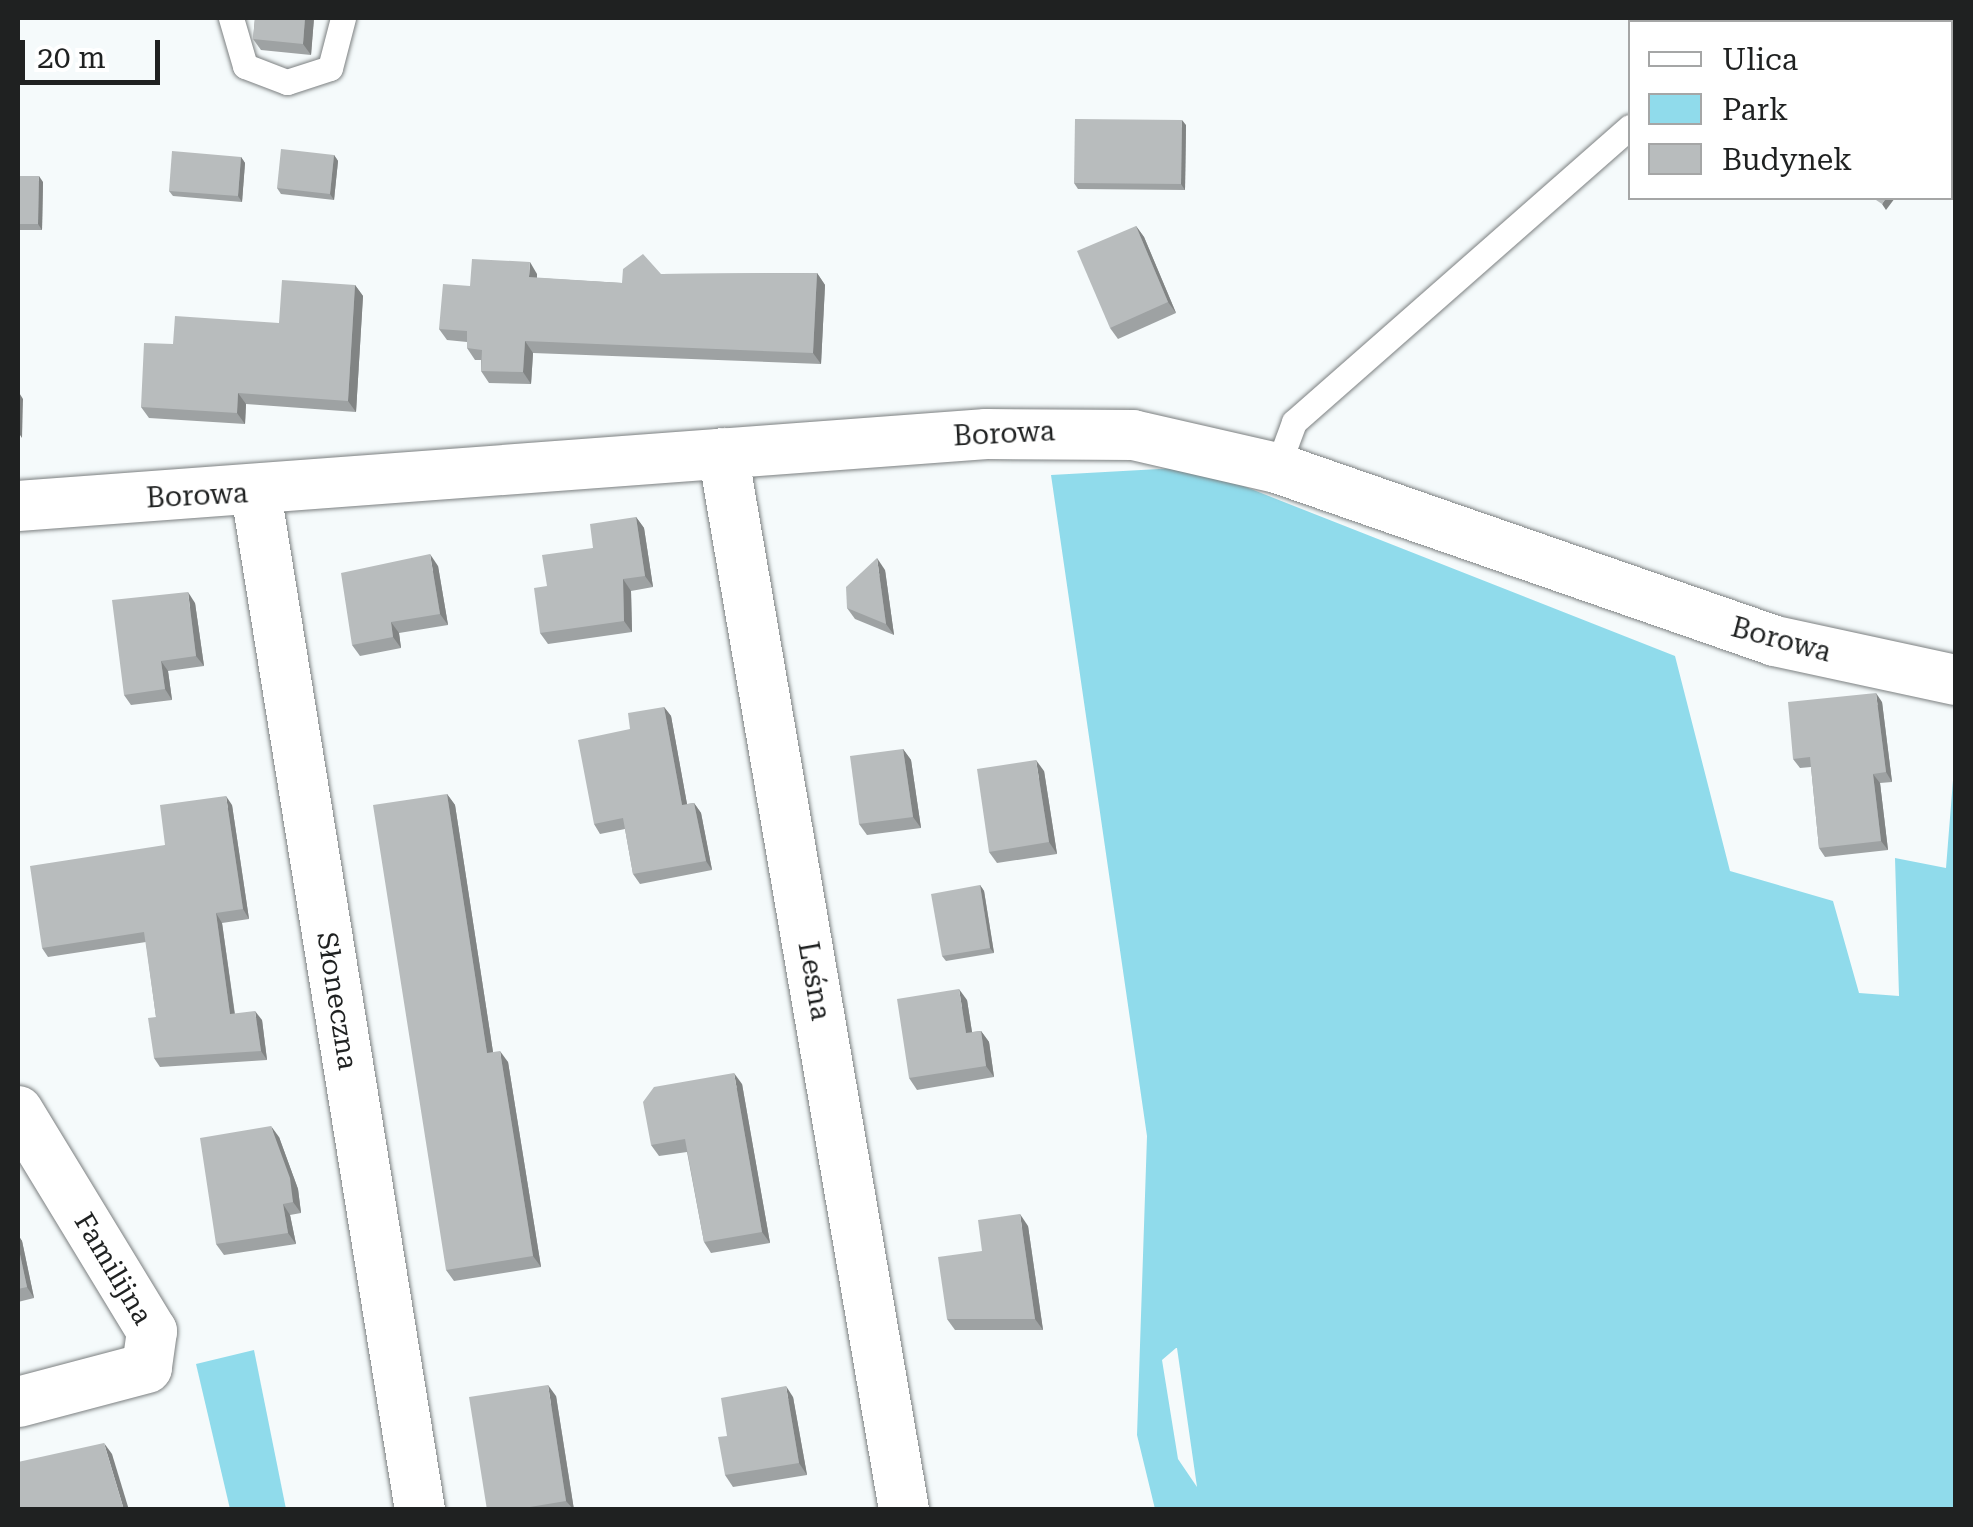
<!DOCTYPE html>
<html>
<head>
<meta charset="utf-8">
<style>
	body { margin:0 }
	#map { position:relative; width:1973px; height:1527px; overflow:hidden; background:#f5fafb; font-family:"Roboto Serif",serif }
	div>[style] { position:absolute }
	.green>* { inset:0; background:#90dbeb }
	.roads { filter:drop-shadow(0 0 2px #7c8081) drop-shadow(0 0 2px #7c8081) }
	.service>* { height:25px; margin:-12.5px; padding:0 12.5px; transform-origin:12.5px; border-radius:12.5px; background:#fff }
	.minor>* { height:50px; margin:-25px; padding:0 25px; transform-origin:25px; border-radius:25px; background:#fff }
	.wall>* { inset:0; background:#9ea2a3 }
	.shaded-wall>* { inset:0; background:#818484 }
	.building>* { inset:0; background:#b8bcbd }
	span { translate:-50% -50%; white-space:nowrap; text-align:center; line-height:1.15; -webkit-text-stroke:9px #fff; paint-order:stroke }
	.street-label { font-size:28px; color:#1f2121 }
	.frame { position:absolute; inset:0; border:20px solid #1f2121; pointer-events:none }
	.legend { position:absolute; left:1628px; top:20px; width:325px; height:180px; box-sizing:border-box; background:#fff; border:2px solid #a5a6a6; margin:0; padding:12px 18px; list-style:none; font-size:30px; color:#1f2121 }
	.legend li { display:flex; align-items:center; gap:20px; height:50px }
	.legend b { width:50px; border:2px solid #a5a6a6 }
	.scale { position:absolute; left:20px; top:40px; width:140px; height:45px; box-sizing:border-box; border:5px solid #1f2121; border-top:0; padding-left:12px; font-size:30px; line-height:35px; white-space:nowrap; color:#1f2121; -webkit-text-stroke:8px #fff; paint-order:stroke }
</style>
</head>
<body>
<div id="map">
	<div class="green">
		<i style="clip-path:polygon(evenodd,1195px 467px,1675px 656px,1730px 871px,1833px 901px,1859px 993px,1899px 996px,1895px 858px,1946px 868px,1955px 755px,1955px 1509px,1155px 1509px,1137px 1435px,1147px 1136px,1051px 475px,1195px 467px,1176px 1348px,1177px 1348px,1197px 1487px,1178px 1459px,1162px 1360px,1176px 1348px)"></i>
		<i style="clip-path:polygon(254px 1350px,286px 1509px,230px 1509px,196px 1364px)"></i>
	</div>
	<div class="roads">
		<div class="service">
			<i style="left:231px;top:18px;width:50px;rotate:73.7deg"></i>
			<i style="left:245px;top:66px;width:45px;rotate:20.9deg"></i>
			<i style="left:287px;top:82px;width:45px;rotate:-18deg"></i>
			<i style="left:330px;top:68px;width:52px;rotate:-75.4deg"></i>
			<i style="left:1277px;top:468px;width:49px;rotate:-69.7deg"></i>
			<i style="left:1294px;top:422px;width:447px;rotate:-41.3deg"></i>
		</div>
		<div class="minor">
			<i style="left:723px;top:453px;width:1072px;rotate:80.28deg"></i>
			<i style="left:256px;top:493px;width:1030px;rotate:80.84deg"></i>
			<i style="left:18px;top:506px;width:971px;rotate:-4.25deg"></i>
			<i style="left:986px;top:434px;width:147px;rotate:0.4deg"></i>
			<i style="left:1133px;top:435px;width:148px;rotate:12.9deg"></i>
			<i style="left:1277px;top:468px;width:527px;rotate:19.16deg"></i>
			<i style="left:1775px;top:641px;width:185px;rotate:12.2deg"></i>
			<i style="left:18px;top:1111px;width:258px;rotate:58.7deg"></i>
			<i style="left:152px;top:1331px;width:37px;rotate:98deg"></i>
			<i style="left:147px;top:1368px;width:133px;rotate:165.2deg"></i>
		</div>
	</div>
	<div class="wall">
		<i style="clip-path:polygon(255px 18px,314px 18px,311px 55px,261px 50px,253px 39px)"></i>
		<i style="clip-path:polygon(1673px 18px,1816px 18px,1801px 22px,1674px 22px)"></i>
		<i style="clip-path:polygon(1186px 125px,1185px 190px,1078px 189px,1074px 183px)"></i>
		<i style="clip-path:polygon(334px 155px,338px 161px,334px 200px,281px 194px,277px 188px)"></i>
		<i style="clip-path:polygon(241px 157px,245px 163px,242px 202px,173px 196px,169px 191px)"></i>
		<i style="clip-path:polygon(18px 176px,43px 182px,42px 230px,18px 230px)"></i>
		<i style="clip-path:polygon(1136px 226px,1144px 237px,1176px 313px,1118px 339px,1110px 328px)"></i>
		<i style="clip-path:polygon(817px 273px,825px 285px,821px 364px,533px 353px,531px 384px,489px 383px,481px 371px,481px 360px,475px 360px,467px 348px,467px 342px,447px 340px,439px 329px,470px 286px,537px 274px,537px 278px,622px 283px,661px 274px)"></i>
		<i style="clip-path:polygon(355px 285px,363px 296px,356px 412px,246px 404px,245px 424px,149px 418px,141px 407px,173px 344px,279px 323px)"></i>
		<i style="clip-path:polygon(636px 517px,644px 528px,653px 587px,631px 591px,632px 632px,548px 644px,540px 633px,547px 586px,593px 548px)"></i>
		<i style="clip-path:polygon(438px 566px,448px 625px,399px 633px,401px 648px,360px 656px,352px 645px)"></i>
		<i style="clip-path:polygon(885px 570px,894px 635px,855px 619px,847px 608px)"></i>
		<i style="clip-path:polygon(195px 603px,204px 666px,168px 671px,172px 700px,131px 705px,124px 695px)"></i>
		<i style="clip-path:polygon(1882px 702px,1892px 782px,1880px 783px,1888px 850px,1825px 857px,1819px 848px,1811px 767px,1800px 768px,1793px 759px)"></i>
		<i style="clip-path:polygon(664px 707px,671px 716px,687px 804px,694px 803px,701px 813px,712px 870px,640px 884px,633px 874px,625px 829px,600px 834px,594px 824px,630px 729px)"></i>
		<i style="clip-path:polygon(903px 749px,911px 760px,921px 828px,867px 835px,859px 824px)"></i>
		<i style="clip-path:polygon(1044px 771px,1057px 854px,997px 863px,989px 852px)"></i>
		<i style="clip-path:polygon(447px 794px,455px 805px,493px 1052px,508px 1062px,541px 1267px,454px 1281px,446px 1270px)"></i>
		<i style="clip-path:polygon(232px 805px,249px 919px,222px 923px,235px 1014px,262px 1020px,267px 1060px,160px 1067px,154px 1058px,156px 1017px,146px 942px,48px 957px,42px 948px,165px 845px)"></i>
		<i style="clip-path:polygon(980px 885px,984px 891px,994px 953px,946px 961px,942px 956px)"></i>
		<i style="clip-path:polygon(967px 1000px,972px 1032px,981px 1031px,989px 1042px,994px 1077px,917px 1090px,909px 1078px)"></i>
		<i style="clip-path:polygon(742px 1084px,770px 1243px,711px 1253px,704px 1242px,687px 1152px,659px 1156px,651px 1145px)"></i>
		<i style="clip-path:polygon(279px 1137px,298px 1189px,301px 1213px,290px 1215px,296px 1244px,224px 1255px,216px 1244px)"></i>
		<i style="clip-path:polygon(1028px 1226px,1043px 1330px,955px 1330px,947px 1319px,982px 1251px)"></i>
		<i style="clip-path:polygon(18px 1235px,22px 1241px,34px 1298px,18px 1302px)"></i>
		<i style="clip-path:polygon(556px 1396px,574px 1510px,487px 1510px)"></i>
		<i style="clip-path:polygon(793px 1397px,807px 1475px,733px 1487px,725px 1475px,727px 1436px)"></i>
	</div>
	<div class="shaded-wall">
		<i style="clip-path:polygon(305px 18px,314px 18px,311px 55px,303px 44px)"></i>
		<i style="clip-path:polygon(1182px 120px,1186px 125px,1185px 190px,1181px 184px)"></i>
		<i style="clip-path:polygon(334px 155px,338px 161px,334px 200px,330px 194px)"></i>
		<i style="clip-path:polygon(241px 157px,245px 163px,242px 202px,238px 196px)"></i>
		<i style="clip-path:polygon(39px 176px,43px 182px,42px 230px,38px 224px)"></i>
		<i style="clip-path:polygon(1886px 198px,1895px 198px,1886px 210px,1882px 204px)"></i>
		<i style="clip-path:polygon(1136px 226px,1144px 237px,1176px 313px,1168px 302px)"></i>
		<i style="clip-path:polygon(530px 262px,537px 274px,537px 288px,529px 277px)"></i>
		<i style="clip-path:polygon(817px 273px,825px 285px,821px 364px,813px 353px)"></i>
		<i style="clip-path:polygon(355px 285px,363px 296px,356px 412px,348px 401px)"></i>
		<i style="clip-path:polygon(525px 341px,533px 353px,531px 384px,523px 372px)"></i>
		<i style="clip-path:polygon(18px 391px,23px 399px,22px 438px,18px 432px)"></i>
		<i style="clip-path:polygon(238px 393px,246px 404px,245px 424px,237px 413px)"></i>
		<i style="clip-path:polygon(636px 517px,644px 528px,653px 587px,645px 576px)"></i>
		<i style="clip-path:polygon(430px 554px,438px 566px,448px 625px,440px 614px)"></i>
		<i style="clip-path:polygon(877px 558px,885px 570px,894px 635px,886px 624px)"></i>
		<i style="clip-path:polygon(623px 579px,631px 591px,632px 632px,624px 621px)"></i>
		<i style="clip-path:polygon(188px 592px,195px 603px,204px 666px,196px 656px)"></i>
		<i style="clip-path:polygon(391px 622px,399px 633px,401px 648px,393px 637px)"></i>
		<i style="clip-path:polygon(161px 661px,168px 671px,172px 700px,165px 689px)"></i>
		<i style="clip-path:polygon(1876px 693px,1882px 702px,1892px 782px,1886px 772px)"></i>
		<i style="clip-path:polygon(664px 707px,671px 716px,689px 815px,682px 805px)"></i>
		<i style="clip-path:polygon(903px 749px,911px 760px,921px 828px,913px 817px)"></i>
		<i style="clip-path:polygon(1036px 760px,1044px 771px,1057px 854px,1049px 842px)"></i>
		<i style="clip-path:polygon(1873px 774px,1880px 783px,1888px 850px,1881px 841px)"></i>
		<i style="clip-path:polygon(447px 794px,455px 805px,495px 1065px,487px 1053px)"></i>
		<i style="clip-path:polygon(226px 796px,232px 805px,249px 919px,243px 909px)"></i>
		<i style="clip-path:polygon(694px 803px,701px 813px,712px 870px,706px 861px)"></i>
		<i style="clip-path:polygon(980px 885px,984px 891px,994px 953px,990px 948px)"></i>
		<i style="clip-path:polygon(216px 913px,222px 923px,236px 1024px,230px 1014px)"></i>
		<i style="clip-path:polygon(959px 989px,967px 1000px,974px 1045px,966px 1033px)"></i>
		<i style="clip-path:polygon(255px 1011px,262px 1020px,267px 1060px,261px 1051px)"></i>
		<i style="clip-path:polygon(981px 1031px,989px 1042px,994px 1077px,986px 1066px)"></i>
		<i style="clip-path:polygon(500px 1051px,508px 1062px,541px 1267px,533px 1256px)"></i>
		<i style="clip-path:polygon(734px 1073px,742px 1084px,770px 1243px,762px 1232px)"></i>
		<i style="clip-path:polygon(271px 1126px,279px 1137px,298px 1189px,301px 1213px,293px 1202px)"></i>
		<i style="clip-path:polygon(283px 1204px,290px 1215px,296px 1244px,288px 1233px)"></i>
		<i style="clip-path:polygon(1020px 1214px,1028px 1226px,1043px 1330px,1035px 1319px)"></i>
		<i style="clip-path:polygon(18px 1235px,22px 1241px,34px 1298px,27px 1287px,18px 1245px)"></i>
		<i style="clip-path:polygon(548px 1385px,556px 1396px,574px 1510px,566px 1501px)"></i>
		<i style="clip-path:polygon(786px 1386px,793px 1397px,807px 1475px,799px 1463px)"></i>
		<i style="clip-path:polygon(104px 1443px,112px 1454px,129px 1510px,124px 1510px)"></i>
	</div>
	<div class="building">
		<i style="clip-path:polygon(255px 18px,305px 18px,303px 44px,253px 39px)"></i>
		<i style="clip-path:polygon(1673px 18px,1775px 18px,1760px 22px,1674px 22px)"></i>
		<i style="clip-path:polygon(1075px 119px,1182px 120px,1181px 184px,1074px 183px)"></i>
		<i style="clip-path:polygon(281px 149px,334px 155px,330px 194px,277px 188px)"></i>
		<i style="clip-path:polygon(172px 151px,241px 157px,238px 196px,169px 191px)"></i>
		<i style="clip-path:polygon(18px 176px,39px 176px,38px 224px,18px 224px)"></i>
		<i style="clip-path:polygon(1873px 198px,1886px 198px,1882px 204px)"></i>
		<i style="clip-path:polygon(1136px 226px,1168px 302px,1110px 328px,1077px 251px)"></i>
		<i style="clip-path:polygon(643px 254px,661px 274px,817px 273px,813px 353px,525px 341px,523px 372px,481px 371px,482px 350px,467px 348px,467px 331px,439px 329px,443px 284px,470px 286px,472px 259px,530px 262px,529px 277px,622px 283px,623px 269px)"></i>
		<i style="clip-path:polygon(282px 280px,355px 285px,348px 401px,238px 393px,237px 413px,141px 407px,144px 343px,173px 344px,175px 316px,279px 323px)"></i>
		<i style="clip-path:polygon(636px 517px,645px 576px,623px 579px,624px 621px,540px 633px,534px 588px,547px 586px,542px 555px,593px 548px,590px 524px)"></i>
		<i style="clip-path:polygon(430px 554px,440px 614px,391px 622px,393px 637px,352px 645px,341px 573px)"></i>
		<i style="clip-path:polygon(877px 558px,886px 624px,847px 608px,846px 587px)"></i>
		<i style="clip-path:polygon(188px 592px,196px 656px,161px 661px,165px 689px,124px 695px,112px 600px)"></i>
		<i style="clip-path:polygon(1876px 693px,1886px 772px,1873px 774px,1881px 841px,1819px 848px,1810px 757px,1793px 759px,1788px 702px)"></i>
		<i style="clip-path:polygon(664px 707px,682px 805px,694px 803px,706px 861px,633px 874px,623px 818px,594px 824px,578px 740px,630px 729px,628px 713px)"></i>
		<i style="clip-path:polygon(903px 749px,913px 817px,859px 824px,850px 756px)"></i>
		<i style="clip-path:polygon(1036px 760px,1049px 842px,989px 852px,977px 769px)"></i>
		<i style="clip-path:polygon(447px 794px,487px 1053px,500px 1051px,533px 1256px,446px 1270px,373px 805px)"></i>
		<i style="clip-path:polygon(226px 796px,243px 909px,216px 913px,230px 1014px,255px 1011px,261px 1051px,154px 1058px,148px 1018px,156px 1017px,144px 932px,42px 948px,30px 866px,165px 845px,160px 805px)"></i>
		<i style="clip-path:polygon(980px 885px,990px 948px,942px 956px,931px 894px)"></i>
		<i style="clip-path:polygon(959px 989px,966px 1033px,981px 1031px,986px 1066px,909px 1078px,897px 999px)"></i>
		<i style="clip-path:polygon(734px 1073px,762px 1232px,704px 1242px,685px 1139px,651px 1145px,643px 1102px,654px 1087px)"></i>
		<i style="clip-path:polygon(271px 1126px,290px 1178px,293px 1202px,283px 1204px,288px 1233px,216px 1244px,200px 1138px)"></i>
		<i style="clip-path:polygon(1020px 1214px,1035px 1319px,947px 1319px,938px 1257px,982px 1251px,978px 1220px)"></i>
		<i style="clip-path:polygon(18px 1245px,27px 1287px,18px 1289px)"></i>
		<i style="clip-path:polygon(548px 1385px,566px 1501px,512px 1510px,487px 1510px,469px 1397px)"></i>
		<i style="clip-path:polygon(786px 1386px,799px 1463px,725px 1475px,718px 1437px,727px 1436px,721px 1398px)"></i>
		<i style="clip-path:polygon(104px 1443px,124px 1510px,18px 1510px,18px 1462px)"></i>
	</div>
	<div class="street-label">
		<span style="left:1004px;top:434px;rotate:-3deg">Borowa</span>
		<span style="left:197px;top:496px;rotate:-3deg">Borowa</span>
		<span style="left:1781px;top:640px;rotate:15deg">Borowa</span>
		<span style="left:814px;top:981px;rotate:80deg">Leśna</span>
		<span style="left:337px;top:1001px;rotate:81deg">Słoneczna</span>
		<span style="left:113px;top:1269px;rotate:59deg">Familijna</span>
	</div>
	<div class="frame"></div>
	<ul class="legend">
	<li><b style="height:12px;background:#fff"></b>Ulica</li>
	<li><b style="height:28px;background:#90dbeb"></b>Park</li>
	<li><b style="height:28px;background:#b8bcbd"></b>Budynek</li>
	</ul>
	<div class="scale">20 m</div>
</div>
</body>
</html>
